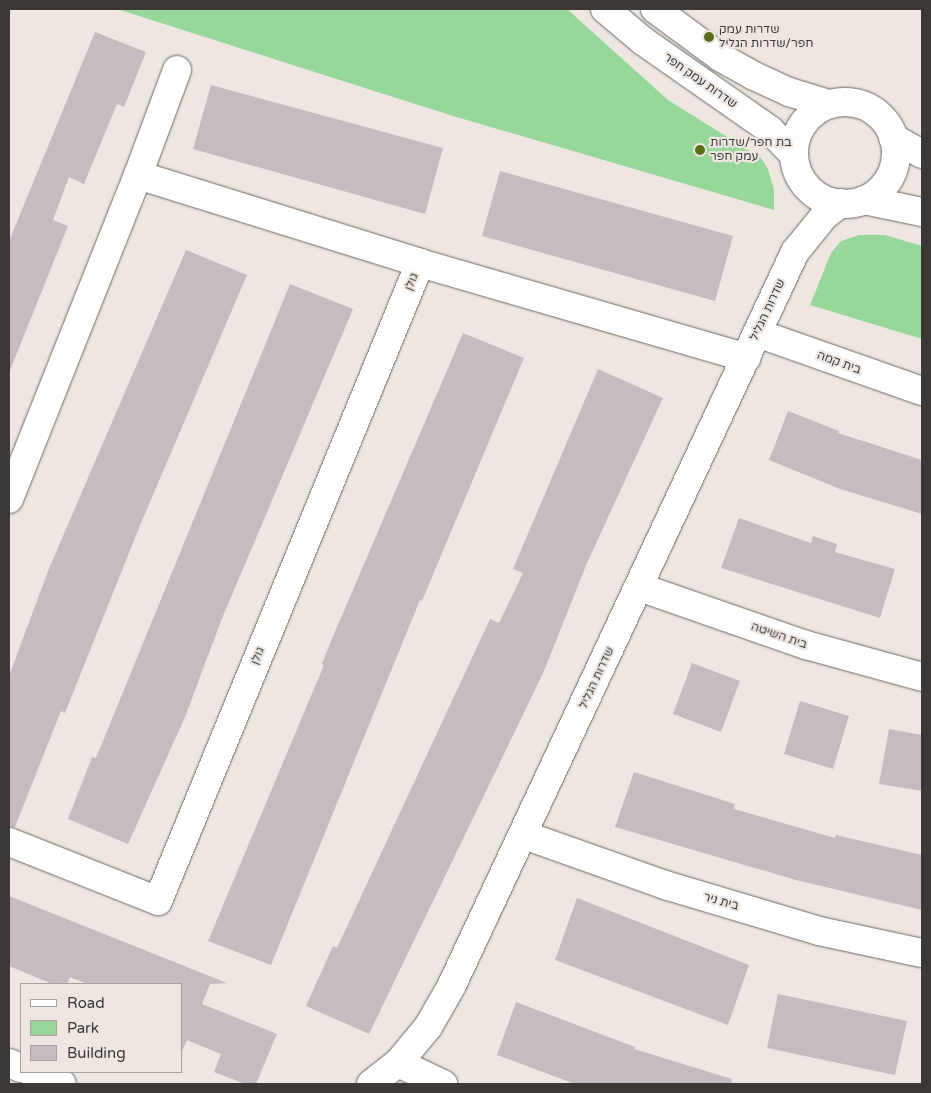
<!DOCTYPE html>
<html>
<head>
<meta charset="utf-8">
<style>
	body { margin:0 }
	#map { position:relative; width:931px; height:1093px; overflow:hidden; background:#eee7e1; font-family:"Varela Round",Heebo,sans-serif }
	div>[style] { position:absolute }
	.green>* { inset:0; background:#97d89a }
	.building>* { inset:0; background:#c5bcc1 }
	.roads { filter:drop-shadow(0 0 1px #6d6862) drop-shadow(0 0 1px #6d6862) }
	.minor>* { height:28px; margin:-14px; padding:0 14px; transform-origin:14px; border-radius:14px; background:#fff }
	.minor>.ring { margin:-14px; padding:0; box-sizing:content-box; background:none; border:28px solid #fff; border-radius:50% }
	.dots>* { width:14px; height:14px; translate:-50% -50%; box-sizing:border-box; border:2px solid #eee7e1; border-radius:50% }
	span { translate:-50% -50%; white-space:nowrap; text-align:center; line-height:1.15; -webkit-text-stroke:4.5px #eee7e1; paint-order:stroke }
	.poi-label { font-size:12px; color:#3b3836 }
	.left { translate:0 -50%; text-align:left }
	.street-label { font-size:12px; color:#3b3836 }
	.frame { position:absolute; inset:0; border:10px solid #3b3836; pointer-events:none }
	.legend { position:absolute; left:20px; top:983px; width:162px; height:90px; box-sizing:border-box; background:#eee7e1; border:1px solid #a6a19d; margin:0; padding:6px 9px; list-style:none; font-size:15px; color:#3b3836 }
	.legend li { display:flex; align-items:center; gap:10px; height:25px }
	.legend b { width:25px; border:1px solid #a6a19d }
</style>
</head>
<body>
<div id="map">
	<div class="green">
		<i style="clip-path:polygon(117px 9px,567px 9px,668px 100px,761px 158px,768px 169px,774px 190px,774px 210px,453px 116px)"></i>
		<i style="clip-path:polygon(859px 235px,885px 235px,922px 246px,922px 339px,810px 305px,831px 253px,841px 241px)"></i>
	</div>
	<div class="building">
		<i style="clip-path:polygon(95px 32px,146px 52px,124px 107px,117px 104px,84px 184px,69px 177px,53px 220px,68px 226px,9px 373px,9px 241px)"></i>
		<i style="clip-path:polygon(211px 85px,443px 148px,425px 214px,193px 149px)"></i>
		<i style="clip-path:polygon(500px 171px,733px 236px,715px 301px,482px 236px)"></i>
		<i style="clip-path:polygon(186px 250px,247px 275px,141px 523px,65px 713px,61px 711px,15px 827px,9px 827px,9px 676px,48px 571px)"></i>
		<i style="clip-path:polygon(290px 284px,353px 309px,221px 621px,185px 717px,128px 844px,68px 819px,92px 757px,96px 758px)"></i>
		<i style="clip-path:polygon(463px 333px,524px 358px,422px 601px,420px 600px,271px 965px,208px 941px,324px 665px,322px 664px,331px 641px)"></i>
		<i style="clip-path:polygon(598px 369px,663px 398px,587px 563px,544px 671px,369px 1034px,306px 1006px,333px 946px,337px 948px,490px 619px,499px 623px,523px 573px,513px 569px)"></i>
		<i style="clip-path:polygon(788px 411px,839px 431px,838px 433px,922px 460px,922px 514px,840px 489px,769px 460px)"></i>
		<i style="clip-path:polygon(739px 518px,811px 543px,813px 536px,837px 544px,835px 552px,895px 569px,880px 618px,721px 568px)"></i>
		<i style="clip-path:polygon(692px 663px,740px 681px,721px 732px,673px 714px)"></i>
		<i style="clip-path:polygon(800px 701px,849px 716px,833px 769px,784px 754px)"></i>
		<i style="clip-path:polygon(889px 729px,922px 735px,922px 791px,879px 784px)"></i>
		<i style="clip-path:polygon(634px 772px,735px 804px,734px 809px,835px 838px,836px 835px,922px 855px,922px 910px,796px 880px,615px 827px)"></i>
		<i style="clip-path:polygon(9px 896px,227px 983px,210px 984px,202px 1004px,277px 1034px,256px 1084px,245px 1084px,214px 1072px,221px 1054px,187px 1040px,181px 1053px,181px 984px,87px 984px,70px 977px,67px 984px,52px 984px,9px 966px)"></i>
		<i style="clip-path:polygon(577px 898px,749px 965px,728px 1025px,555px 960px)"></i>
		<i style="clip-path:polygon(778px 994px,907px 1021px,895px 1075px,767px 1048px)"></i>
		<i style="clip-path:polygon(516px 1002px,635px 1047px,634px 1049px,732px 1079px,731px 1084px,575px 1084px,497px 1055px)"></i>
	</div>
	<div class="roads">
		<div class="minor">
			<i style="left:605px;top:9px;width:50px;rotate:40.1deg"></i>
			<i style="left:643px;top:41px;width:155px;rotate:35deg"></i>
			<i style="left:770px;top:130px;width:33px;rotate:46deg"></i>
			<i style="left:655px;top:9px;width:81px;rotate:36.4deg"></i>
			<i style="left:720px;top:57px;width:37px;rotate:29deg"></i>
			<i style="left:752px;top:75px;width:41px;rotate:24.7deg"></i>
			<i style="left:789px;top:92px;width:42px;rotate:16.7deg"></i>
			<i class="ring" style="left:794px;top:102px;width:74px;height:74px"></i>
			<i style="left:893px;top:138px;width:33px;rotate:29deg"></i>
			<i style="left:138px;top:175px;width:112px;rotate:-69.6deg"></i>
			<i style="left:864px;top:200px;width:59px;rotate:11.7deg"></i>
			<i style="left:757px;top:333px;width:175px;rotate:19.4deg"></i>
			<i style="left:9px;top:499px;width:349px;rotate:-68.3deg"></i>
			<i style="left:138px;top:175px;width:295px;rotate:17.3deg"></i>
			<i style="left:420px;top:263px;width:340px;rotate:16.2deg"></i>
			<i style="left:639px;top:587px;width:177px;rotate:19.2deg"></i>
			<i style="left:806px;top:645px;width:120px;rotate:15.4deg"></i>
			<i style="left:524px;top:835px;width:150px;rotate:19.5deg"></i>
			<i style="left:665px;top:885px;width:161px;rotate:16.6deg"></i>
			<i style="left:819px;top:931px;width:105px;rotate:12.1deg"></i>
			<i style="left:9px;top:842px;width:160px;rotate:21.6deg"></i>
			<i style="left:158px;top:901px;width:690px;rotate:-67.67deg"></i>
			<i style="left:9px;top:1063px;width:13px;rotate:23deg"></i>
			<i style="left:398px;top:1063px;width:50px;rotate:25deg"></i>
			<i style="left:31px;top:1072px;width:33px;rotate:21deg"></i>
			<i style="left:371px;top:1084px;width:34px;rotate:-38deg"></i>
			<i style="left:398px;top:1063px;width:47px;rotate:-50.2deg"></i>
			<i style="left:428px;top:1027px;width:46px;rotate:-60.1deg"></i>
			<i style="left:451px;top:987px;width:812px;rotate:-64.92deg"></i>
			<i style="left:795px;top:252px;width:48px;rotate:-51deg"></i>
			<i style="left:825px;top:215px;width:20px;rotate:-37deg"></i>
		</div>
	</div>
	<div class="dots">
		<i style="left:709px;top:37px;background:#5a6e1c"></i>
		<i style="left:700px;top:150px;background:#5a6e1c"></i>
	</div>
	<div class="poi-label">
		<span class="left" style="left:719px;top:37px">שדרות עמק<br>חפר/שדרות הגליל</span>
		<span class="left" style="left:710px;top:150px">בת חפר/שדרות<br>עמק חפר</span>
	</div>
	<div class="street-label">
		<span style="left:700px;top:81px;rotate:35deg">שדרות עמק חפר</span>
		<span style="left:412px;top:282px;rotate:-68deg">גולן</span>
		<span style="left:768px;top:310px;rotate:-65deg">שדרות הגליל</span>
		<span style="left:839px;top:363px;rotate:20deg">בית קמה</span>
		<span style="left:779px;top:636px;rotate:19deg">בית השיטה</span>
		<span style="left:258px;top:656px;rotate:-68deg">גולן</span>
		<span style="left:597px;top:678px;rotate:-65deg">שדרות הגליל</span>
		<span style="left:721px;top:902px;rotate:16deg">בית ניר</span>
	</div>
	<div class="frame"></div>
	<ul class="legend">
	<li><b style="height:6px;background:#fff"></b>Road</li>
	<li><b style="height:14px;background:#97d89a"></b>Park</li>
	<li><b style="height:14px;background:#c5bcc1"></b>Building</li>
	</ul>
</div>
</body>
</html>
